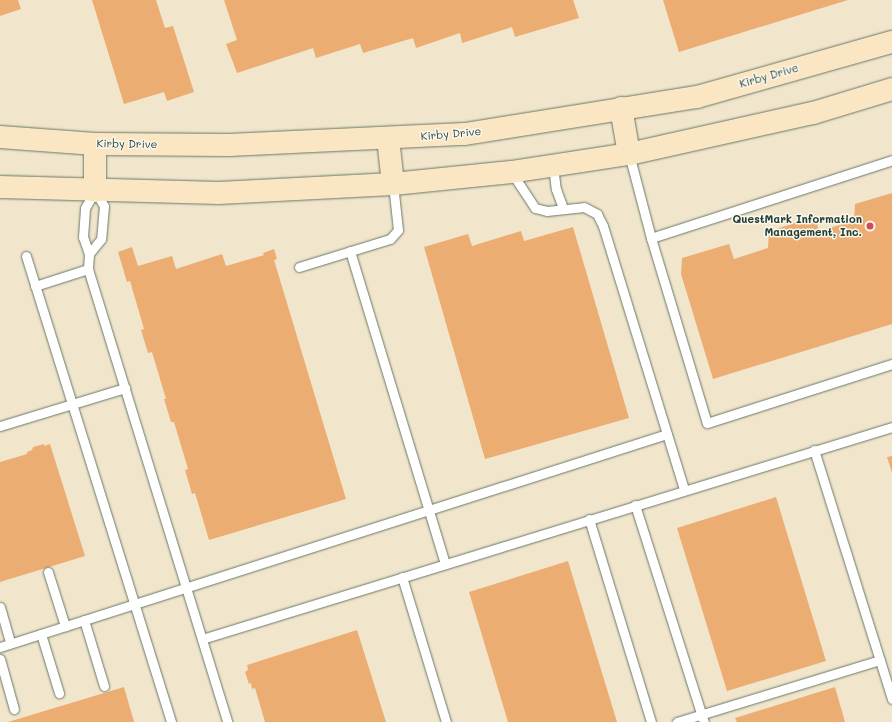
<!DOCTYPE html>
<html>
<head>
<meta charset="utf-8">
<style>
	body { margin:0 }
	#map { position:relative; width:892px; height:722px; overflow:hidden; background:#f1e6cc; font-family:Mali,sans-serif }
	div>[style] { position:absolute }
	.building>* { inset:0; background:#ecad72 }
	.roads { filter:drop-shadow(0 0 1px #687869) drop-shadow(0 0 1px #687869) }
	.lane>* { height:9px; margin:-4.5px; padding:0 4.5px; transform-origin:4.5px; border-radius:4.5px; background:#fff }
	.secondary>* { height:22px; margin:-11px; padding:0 11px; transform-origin:11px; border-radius:11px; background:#fbe6c3 }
	.dots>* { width:11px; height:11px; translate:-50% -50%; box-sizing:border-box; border:2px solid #fbf7ec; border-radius:50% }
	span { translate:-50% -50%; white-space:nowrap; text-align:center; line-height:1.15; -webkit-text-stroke:3px #fbf7ec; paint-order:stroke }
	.street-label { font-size:11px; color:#1f3d34 }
	.poi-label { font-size:11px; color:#1f3d34; font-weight:700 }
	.right { translate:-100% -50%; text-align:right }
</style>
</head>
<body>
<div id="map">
	<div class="building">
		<i style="clip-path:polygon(0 0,18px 0,21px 9px,0 16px)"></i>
		<i style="clip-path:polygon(92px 0,156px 0,165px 28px,173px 26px,194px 92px,167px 101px,164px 92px,124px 104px)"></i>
		<i style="clip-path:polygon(224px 0,573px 0,579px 18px,515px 37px,512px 27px,462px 43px,460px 33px,416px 48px,413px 38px,363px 53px,360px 44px,316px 58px,313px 48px,237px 73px,226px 44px,237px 40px)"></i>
		<i style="clip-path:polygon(663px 0,848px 0,679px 52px)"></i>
		<i style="clip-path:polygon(892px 193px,892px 324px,713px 379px,681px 274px,682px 258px,729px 244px,734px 259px,768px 248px,769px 231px,815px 217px,819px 231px,854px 221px,855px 204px)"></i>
		<i style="clip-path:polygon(573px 227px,629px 418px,485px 459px,424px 247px,468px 234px,472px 246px,521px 231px,524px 241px)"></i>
		<i style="clip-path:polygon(132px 247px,138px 266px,172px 256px,176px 269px,222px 254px,226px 266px,264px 255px,263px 253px,274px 249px,277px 259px,274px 260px,346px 499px,209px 540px,195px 493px,192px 494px,185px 470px,188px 469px,174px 422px,171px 422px,164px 399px,166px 399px,152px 352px,148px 353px,141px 330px,144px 329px,130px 281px,127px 282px,118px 252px)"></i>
		<i style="clip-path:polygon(44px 444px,44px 446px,50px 444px,85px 556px,0 582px,0 462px,27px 454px,27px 452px,32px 450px,33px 447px)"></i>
		<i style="clip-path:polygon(892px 456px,892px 473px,887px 457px)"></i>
		<i style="clip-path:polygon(776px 497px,826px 661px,727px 691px,677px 528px)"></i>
		<i style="clip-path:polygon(568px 561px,617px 722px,508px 722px,469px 592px)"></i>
		<i style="clip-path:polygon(357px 630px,386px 722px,265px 722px,255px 688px,252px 689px,251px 683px,249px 684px,245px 672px,248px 670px,247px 665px)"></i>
		<i style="clip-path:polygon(124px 687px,134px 722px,8px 722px)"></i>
		<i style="clip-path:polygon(835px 687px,845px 722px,737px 722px,735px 718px)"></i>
	</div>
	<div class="roads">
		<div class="lane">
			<i style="left:629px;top:154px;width:87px;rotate:75.3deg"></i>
			<i style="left:651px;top:238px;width:193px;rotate:73.2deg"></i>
			<i style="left:707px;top:423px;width:194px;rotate:-17.7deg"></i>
			<i style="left:553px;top:166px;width:23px;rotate:83deg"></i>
			<i style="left:556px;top:189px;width:20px;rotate:70deg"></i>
			<i style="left:512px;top:173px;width:42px;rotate:56.7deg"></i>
			<i style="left:535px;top:208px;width:12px;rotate:14deg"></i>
			<i style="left:547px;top:211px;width:37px;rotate:-6deg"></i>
			<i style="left:584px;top:207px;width:15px;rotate:28deg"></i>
			<i style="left:597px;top:214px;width:13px;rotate:63deg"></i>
			<i style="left:603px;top:226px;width:276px;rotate:72.9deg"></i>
			<i style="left:95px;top:191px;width:17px;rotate:59deg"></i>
			<i style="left:104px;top:206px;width:33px;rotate:95deg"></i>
			<i style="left:101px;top:239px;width:19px;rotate:129deg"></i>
			<i style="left:89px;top:254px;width:18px;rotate:-109deg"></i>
			<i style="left:83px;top:237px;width:29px;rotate:-86deg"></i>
			<i style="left:85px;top:208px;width:20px;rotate:-60deg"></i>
			<i style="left:651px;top:238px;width:253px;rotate:-17.9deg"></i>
			<i style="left:350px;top:251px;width:327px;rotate:73.1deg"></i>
			<i style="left:89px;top:254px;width:15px;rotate:94deg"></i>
			<i style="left:88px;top:269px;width:474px;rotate:72.9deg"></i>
			<i style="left:26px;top:256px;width:488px;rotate:72.7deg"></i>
			<i style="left:299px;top:267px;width:95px;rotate:-17.1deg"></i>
			<i style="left:390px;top:239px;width:12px;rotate:-48deg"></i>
			<i style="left:398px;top:230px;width:46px;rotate:-96.2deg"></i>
			<i style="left:35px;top:286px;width:56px;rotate:-17.8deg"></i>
			<i style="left:0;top:426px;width:131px;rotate:-16.9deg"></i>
			<i style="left:814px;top:450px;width:261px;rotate:72.6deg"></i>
			<i style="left:635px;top:505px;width:228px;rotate:72.4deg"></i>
			<i style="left:589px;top:519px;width:212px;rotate:73deg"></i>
			<i style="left:48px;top:572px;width:57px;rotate:72.5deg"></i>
			<i style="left:402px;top:577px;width:152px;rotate:73.1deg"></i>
			<i style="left:0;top:607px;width:37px;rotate:74deg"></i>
			<i style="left:84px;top:620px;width:69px;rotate:73.1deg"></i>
			<i style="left:41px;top:634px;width:62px;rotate:73deg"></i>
			<i style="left:202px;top:639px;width:722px;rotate:-17.08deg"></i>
			<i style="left:0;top:647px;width:700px;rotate:-17.71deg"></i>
			<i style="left:0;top:659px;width:52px;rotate:74.4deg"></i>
			<i style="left:677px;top:722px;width:212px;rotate:-17deg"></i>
		</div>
		<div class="secondary">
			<i style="left:621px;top:108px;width:47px;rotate:80.1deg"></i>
			<i style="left:0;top:137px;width:95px;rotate:4.2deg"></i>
			<i style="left:95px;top:144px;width:134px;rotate:0.4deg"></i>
			<i style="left:229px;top:145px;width:236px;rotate:-2.7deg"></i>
			<i style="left:465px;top:134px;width:235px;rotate:-9.1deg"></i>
			<i style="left:697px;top:97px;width:203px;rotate:-15.8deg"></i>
			<i style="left:388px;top:138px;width:46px;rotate:83.8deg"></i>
			<i style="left:0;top:187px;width:219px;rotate:1.6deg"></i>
			<i style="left:219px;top:193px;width:174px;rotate:-3deg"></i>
			<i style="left:393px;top:184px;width:119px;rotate:-5.8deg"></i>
			<i style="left:511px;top:172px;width:119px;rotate:-8.7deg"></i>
			<i style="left:629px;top:154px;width:189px;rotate:-12.6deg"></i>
			<i style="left:813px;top:113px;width:83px;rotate:-16.9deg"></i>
			<i style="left:95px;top:191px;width:47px;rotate:-90deg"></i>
		</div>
	</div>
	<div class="dots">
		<i style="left:870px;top:226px;background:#d1495b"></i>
	</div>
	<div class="street-label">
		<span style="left:769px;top:76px;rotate:-16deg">Kirby Drive</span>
		<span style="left:451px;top:134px;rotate:-5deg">Kirby Drive</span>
		<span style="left:127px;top:144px;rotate:1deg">Kirby Drive</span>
	</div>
	<div class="poi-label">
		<span class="right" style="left:862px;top:226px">QuestMark Information<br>Management, Inc.</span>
	</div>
</div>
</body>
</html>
